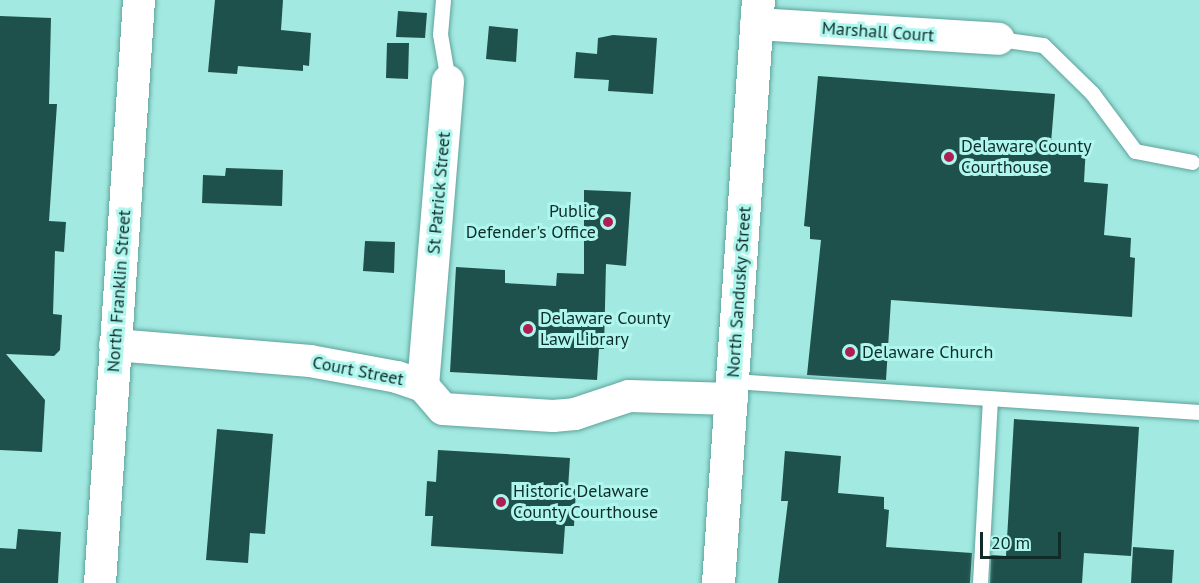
<!DOCTYPE html>
<html>
<head>
<meta charset="utf-8">
<style>
	body { margin:0 }
	#map { position:relative; width:1199px; height:583px; overflow:hidden; background:#a2e9e1; font-family:"PT Sans",sans-serif }
	div>[style] { position:absolute }
	.building>* { inset:0; background:#1f514c }
	.roads { filter:drop-shadow(0 0 2px #5ea39c) drop-shadow(0 0 2px #5ea39c) }
	.lane>* { height:15px; margin:-7.5px; padding:0 7.5px; transform-origin:7.5px; border-radius:7.5px; background:#fff }
	.street>* { height:32px; margin:-16px; padding:0 16px; transform-origin:16px; border-radius:16px; background:#fff }
	.secondary>* { height:33px; margin:-16.5px; padding:0 16.5px; transform-origin:16.5px; border-radius:16.5px; background:#fff }
	.dots>* { width:16px; height:16px; translate:-50% -50%; box-sizing:border-box; border:3px solid #aff7ee; border-radius:50% }
	span { translate:-50% -50%; white-space:nowrap; text-align:center; line-height:1.15; -webkit-text-stroke:6px #aff7ee; paint-order:stroke }
	.street-label { font-size:18px; color:#0f2c29 }
	.poi-label { font-size:18px; color:#0f2c29 }
	.left { translate:0 -50%; text-align:left }
	.right { translate:-100% -50%; text-align:right }
	.scale { position:absolute; left:980px; top:532px; width:81px; height:27px; box-sizing:border-box; border:3px solid #0f2c29; border-top:0; padding-left:8px; font-size:18px; line-height:21px; white-space:nowrap; color:#0f2c29; -webkit-text-stroke:4px #aff7ee; paint-order:stroke }
</style>
</head>
<body>
<div id="map">
	<div class="building">
		<i style="clip-path:polygon(215px 0,283px 0,281px 30px,311px 33px,309px 66px,303px 65px,303px 71px,238px 66px,237px 74px,208px 72px)"></i>
		<i style="clip-path:polygon(398px 11px,427px 13px,425px 38px,396px 37px)"></i>
		<i style="clip-path:polygon(0 16px,51px 18px,49px 104px,57px 104px,49px 221px,66px 222px,64px 252px,55px 251px,53px 314px,62px 315px,60px 350px,54px 356px,6px 354px,45px 400px,42px 452px,0 450px)"></i>
		<i style="clip-path:polygon(489px 26px,518px 29px,516px 62px,486px 59px)"></i>
		<i style="clip-path:polygon(613px 35px,657px 38px,653px 94px,608px 91px,609px 80px,574px 78px,576px 52px,597px 54px,598px 38px)"></i>
		<i style="clip-path:polygon(387px 43px,409px 43px,408px 79px,386px 78px)"></i>
		<i style="clip-path:polygon(818px 76px,1055px 94px,1051px 143px,1086px 145px,1084px 182px,1108px 184px,1104px 235px,1131px 238px,1130px 257px,1135px 258px,1132px 317px,891px 300px,886px 380px,807px 375px,821px 240px,810px 239px,810px 227px,804px 226px)"></i>
		<i style="clip-path:polygon(226px 168px,283px 170px,282px 206px,202px 203px,203px 175px,225px 176px)"></i>
		<i style="clip-path:polygon(584px 190px,631px 192px,626px 266px,606px 264px,604px 349px,599px 349px,597px 380px,450px 372px,456px 267px,505px 270px,505px 283px,556px 286px,557px 273px,584px 274px)"></i>
		<i style="clip-path:polygon(365px 241px,395px 242px,394px 273px,363px 271px)"></i>
		<i style="clip-path:polygon(1014px 419px,1139px 427px,1131px 556px,1084px 553px,1082px 583px,990px 583px,991px 555px,1006px 556px)"></i>
		<i style="clip-path:polygon(217px 429px,273px 434px,265px 534px,250px 533px,248px 563px,206px 560px)"></i>
		<i style="clip-path:polygon(438px 450px,570px 458px,568px 489px,576px 489px,574px 526px,565px 526px,563px 554px,431px 546px,433px 516px,425px 516px,427px 481px,436px 482px)"></i>
		<i style="clip-path:polygon(785px 451px,841px 456px,838px 493px,884px 497px,884px 509px,889px 510px,886px 547px,972px 553px,970px 583px,778px 583px,788px 501px,781px 501px)"></i>
		<i style="clip-path:polygon(18px 529px,61px 532px,58px 583px,0 583px,0 548px,16px 549px)"></i>
		<i style="clip-path:polygon(1133px 547px,1174px 550px,1172px 583px,1131px 583px)"></i>
	</div>
	<div class="roads">
		<div class="lane">
			<i style="left:443px;top:0;width:34px;rotate:95deg"></i>
			<i style="left:440px;top:34px;width:48px;rotate:80.3deg"></i>
			<i style="left:999px;top:39px;width:44px;rotate:7.8deg"></i>
			<i style="left:1043px;top:45px;width:69px;rotate:44.4deg"></i>
			<i style="left:1092px;top:93px;width:72px;rotate:53.4deg"></i>
			<i style="left:1135px;top:151px;width:58px;rotate:10.9deg"></i>
			<i style="left:733px;top:381px;width:467px;rotate:3.8deg"></i>
			<i style="left:980px;top:583px;width:185px;rotate:-86.9deg"></i>
		</div>
		<div class="street">
			<i style="left:756px;top:24px;width:243px;rotate:3.5deg"></i>
			<i style="left:115px;top:345px;width:196px;rotate:4.7deg"></i>
			<i style="left:310px;top:361px;width:88px;rotate:10.4deg"></i>
			<i style="left:397px;top:377px;width:28px;rotate:19deg"></i>
			<i style="left:423px;top:386px;width:30px;rotate:49deg"></i>
			<i style="left:443px;top:409px;width:110px;rotate:3.6deg"></i>
			<i style="left:553px;top:416px;width:22px;rotate:-5deg"></i>
			<i style="left:575px;top:414px;width:57px;rotate:-18.4deg"></i>
			<i style="left:629px;top:396px;width:103px;rotate:1.7deg"></i>
			<i style="left:423px;top:386px;width:306px;rotate:-85.3deg"></i>
			<i style="left:100px;top:583px;width:584px;rotate:-86.17deg"></i>
		</div>
		<div class="secondary">
			<i style="left:718px;top:583px;width:584px;rotate:-86.08deg"></i>
		</div>
	</div>
	<div class="dots">
		<i style="left:949px;top:157px;background:#ae1e51"></i>
		<i style="left:608px;top:222px;background:#ae1e51"></i>
		<i style="left:528px;top:329px;background:#ae1e51"></i>
		<i style="left:850px;top:352px;background:#ae1e51"></i>
		<i style="left:501px;top:502px;background:#ae1e51"></i>
	</div>
	<div class="street-label">
		<span style="left:878px;top:32px;rotate:4deg">Marshall Court</span>
		<span style="left:439px;top:193px;rotate:-85deg">St Patrick Street</span>
		<span style="left:119px;top:291px;rotate:-86deg">North Franklin Street</span>
		<span style="left:739px;top:292px;rotate:-86deg">North Sandusky Street</span>
		<span style="left:358px;top:371px;rotate:11deg">Court Street</span>
	</div>
	<div class="poi-label">
		<span class="left" style="left:961px;top:157px">Delaware County<br>Courthouse</span>
		<span class="right" style="left:596px;top:222px">Public<br>Defender's Office</span>
		<span class="left" style="left:540px;top:329px">Delaware County<br>Law Library</span>
		<span class="left" style="left:862px;top:352px">Delaware Church</span>
		<span class="left" style="left:513px;top:502px">Historic Delaware<br>County Courthouse</span>
	</div>
	<div class="scale">20 m</div>
</div>
</body>
</html>
